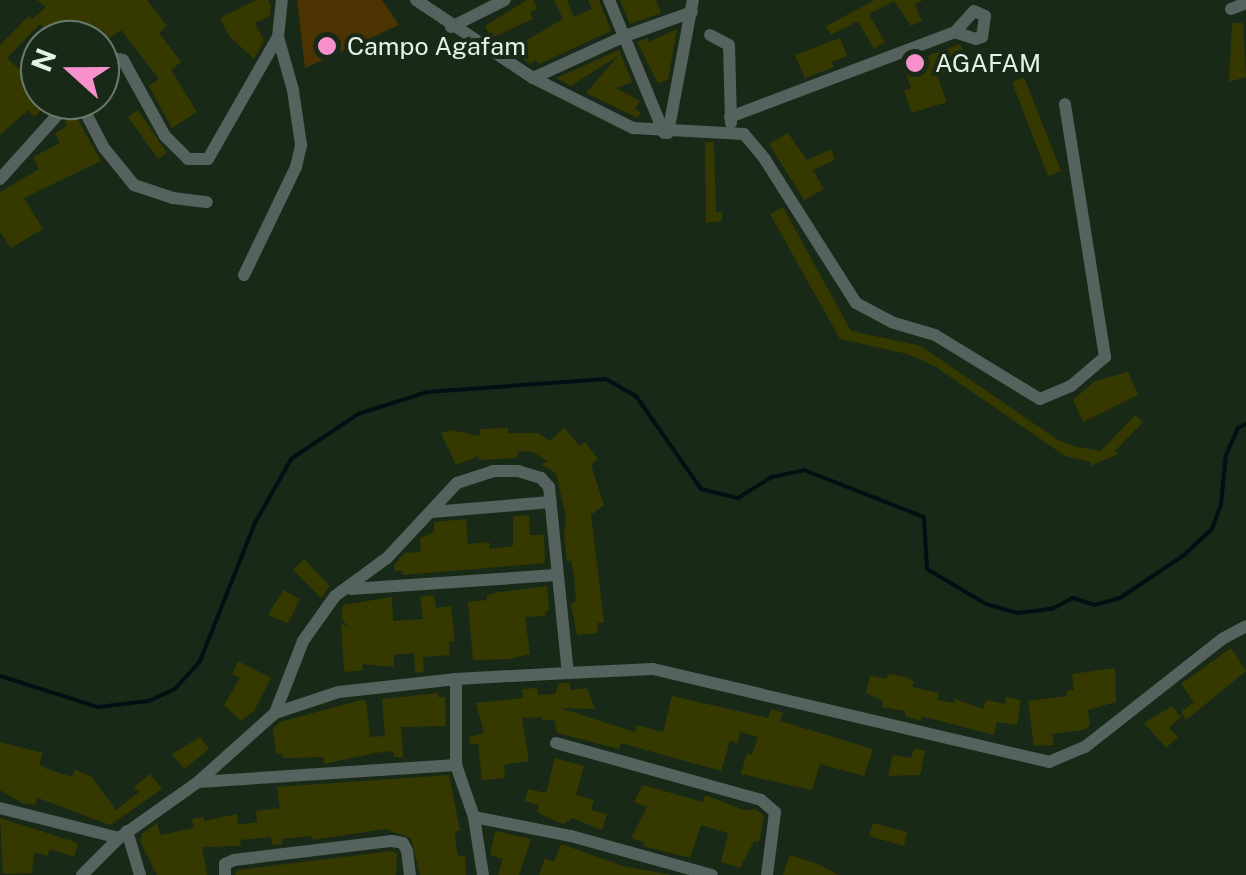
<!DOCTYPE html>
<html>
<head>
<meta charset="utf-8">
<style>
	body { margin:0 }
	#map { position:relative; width:1246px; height:875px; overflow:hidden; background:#182918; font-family:"Public Sans",sans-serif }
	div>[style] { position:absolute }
	.green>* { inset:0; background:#4b3401 }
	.stream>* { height:4px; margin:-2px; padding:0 2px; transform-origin:2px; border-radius:2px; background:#011013 }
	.building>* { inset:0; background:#353900 }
	.minor>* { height:12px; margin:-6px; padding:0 6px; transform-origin:6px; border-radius:6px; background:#55625e }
	.dots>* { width:28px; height:28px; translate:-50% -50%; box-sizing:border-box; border:5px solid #182918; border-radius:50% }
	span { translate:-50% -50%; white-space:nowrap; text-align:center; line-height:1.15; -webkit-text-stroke:8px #182918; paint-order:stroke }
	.poi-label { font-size:25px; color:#e5f1e5 }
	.left { translate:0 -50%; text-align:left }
	.north { position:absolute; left:20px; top:20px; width:100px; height:100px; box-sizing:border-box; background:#182918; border:2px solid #6a796a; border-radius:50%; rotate:291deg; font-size:28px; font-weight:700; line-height:40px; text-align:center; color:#e5f1e5 }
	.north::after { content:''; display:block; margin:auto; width:35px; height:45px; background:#f890cb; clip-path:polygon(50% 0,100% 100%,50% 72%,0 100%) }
</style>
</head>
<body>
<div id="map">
	<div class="green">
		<i style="clip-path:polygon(297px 0,382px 0,399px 25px,305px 68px)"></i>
	</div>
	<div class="stream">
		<i style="left:0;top:676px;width:103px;rotate:17.6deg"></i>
		<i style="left:98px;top:707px;width:51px;rotate:-6.7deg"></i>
		<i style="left:149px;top:701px;width:29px;rotate:-25deg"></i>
		<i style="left:175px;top:689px;width:38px;rotate:-48deg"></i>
		<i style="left:200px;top:661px;width:149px;rotate:-68.3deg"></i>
		<i style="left:255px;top:523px;width:73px;rotate:-60.6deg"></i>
		<i style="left:291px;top:459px;width:81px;rotate:-33.9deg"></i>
		<i style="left:358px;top:414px;width:72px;rotate:-17.7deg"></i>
		<i style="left:427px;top:392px;width:179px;rotate:-4.2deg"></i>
		<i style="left:606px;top:379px;width:34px;rotate:30deg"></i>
		<i style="left:636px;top:396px;width:113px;rotate:55deg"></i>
		<i style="left:701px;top:489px;width:38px;rotate:14deg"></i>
		<i style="left:738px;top:498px;width:40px;rotate:-32deg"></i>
		<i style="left:772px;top:477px;width:33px;rotate:-12deg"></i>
		<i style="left:804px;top:470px;width:129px;rotate:21.4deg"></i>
		<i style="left:924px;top:517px;width:52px;rotate:86.7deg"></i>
		<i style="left:927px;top:569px;width:69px;rotate:30.7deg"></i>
		<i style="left:986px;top:604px;width:33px;rotate:16deg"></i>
		<i style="left:1018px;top:613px;width:34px;rotate:-7deg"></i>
		<i style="left:1052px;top:609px;width:24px;rotate:-28deg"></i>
		<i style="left:1073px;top:598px;width:22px;rotate:18deg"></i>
		<i style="left:1094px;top:605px;width:27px;rotate:-15deg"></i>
		<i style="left:1120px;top:598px;width:77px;rotate:-33.9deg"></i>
		<i style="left:1184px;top:555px;width:38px;rotate:-43deg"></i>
		<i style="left:1212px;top:529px;width:27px;rotate:-70deg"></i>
		<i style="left:1221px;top:504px;width:49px;rotate:-84.2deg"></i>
		<i style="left:1226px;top:455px;width:30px;rotate:-66deg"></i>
		<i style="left:1238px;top:428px;width:9px;rotate:-27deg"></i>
	</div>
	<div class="building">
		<i style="clip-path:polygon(37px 0,147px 0,167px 26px,159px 33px,181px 62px,171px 70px,197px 112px,172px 128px,149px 86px,159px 79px,121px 30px,109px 38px,102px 30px,85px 40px,71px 24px,54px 38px,40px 24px,7px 58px,40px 88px,40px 100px,52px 100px,34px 117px,28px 110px,0 135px,0 45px,29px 16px,32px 19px,46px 7px)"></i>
		<i style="clip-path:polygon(256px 0,268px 0,271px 7px,270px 16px,255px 23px,264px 41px,254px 59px,229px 36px,220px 18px)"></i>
		<i style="clip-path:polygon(527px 0,533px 0,537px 9px,530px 12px,533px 19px,491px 38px,485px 26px)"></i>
		<i style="clip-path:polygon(554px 0,567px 0,574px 17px,592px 9px,588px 0,599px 0,611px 31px,539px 64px,536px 60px,530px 64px,510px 50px,563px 19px)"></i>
		<i style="clip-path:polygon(620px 0,656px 0,661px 13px,630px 24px)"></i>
		<i style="clip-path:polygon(875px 0,923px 0,915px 4px,922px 21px,911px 26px,894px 1px,869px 14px,885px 42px,874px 49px,858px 21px,831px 35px,826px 26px)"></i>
		<i style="clip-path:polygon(1232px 23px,1243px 23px,1246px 77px,1229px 82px)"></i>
		<i style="clip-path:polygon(677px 29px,668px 80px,658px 83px,637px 42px,648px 38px,649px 42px)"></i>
		<i style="clip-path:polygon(840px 38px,847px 56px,832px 62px,834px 67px,805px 78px,795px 55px)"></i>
		<i style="clip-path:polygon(960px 44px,968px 61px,937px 76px,947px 102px,912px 113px,904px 91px,911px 88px,903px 65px)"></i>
		<i style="clip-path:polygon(619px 50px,632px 82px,616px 88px,640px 101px,635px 109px,641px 112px,638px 118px,586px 93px,618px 56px,571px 86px,556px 78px)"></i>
		<i style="clip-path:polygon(1024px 77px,1061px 171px,1048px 176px,1012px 82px)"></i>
		<i style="clip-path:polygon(138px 110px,167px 153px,158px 159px,128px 117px)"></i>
		<i style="clip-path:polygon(74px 113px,101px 161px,24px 198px,43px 229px,11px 248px,0 232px,0 192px,39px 169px,33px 157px,60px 143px,55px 133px,67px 126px,65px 121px)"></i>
		<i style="clip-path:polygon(788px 133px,807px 160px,831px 149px,835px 160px,813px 170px,824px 189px,804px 200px,769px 144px)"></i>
		<i style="clip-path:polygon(705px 142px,714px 142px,716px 212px,722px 212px,722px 221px,706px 223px)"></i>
		<i style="clip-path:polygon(783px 207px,851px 331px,921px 346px,1058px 440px,1077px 447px,1101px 451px,1135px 415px,1143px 422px,1114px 452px,1120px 453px,1090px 466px,1091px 462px,1065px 456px,936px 367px,908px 354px,840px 339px,770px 214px)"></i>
		<i style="clip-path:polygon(1128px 372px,1138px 395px,1083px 422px,1073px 400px,1095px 381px)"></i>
		<i style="clip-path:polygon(508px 428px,508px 433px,538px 433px,550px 441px,564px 428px,580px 446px,585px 442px,598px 459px,591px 465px,604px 505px,591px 515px,604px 623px,597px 623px,598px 633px,577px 635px,571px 605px,576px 601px,574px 575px,571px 561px,567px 561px,564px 535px,566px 517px,556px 473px,542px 465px,547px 461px,533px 452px,518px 451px,517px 458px,479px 460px,479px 456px,456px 465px,441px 433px,451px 430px,479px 436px,481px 429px)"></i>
		<i style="clip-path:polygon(529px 515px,530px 535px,544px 535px,545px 563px,403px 575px,402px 571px,395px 571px,394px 565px,405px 553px,421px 552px,420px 538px,434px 532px,434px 522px,466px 519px,468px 544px,489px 542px,490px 549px,513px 546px,513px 516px)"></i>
		<i style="clip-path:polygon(304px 559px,330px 586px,321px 598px,293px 570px)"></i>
		<i style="clip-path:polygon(547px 586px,549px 610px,545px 611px,545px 616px,525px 617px,530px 654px,510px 659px,473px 660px,468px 602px,487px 600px,487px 595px,500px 592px)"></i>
		<i style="clip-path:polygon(283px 590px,300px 599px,288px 623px,268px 615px)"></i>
		<i style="clip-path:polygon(434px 595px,436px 608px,451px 606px,455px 641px,449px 642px,450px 655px,423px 657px,424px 672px,415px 673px,414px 653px,394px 655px,394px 667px,362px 664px,363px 670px,344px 672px,341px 624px,350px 628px,341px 619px,343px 605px,392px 597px,393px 621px,423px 619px,420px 597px)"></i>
		<i style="clip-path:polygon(1231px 648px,1246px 671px,1186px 720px,1181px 712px,1194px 702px,1181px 684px)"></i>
		<i style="clip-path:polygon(238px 661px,271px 678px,254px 711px,241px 721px,224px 705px,240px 678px,232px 674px)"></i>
		<i style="clip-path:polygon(1115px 668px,1116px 702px,1088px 710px,1090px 725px,1083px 730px,1052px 734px,1054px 745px,1034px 746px,1028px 701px,1067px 696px,1066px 691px,1074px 690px,1072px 674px)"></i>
		<i style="clip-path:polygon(888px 674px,906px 677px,914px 682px,912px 687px,939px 693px,937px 700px,954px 703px,955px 699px,983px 709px,986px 700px,1005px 704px,1006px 697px,1021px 700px,1017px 725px,997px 722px,994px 735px,921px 716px,921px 721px,905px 716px,905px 711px,882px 707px,883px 701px,866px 693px,870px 676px,887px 679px)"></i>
		<i style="clip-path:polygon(559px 683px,570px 683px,570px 690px,587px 688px,595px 709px,560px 708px,635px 732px,637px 725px,663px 732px,672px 696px,768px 718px,771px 709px,783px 713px,780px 721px,873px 749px,864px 776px,820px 764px,812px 790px,741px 774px,747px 753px,752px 755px,758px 737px,740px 732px,737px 743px,730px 741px,721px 771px,621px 743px,619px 749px,557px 733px,554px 719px,542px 721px,541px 717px,522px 718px,529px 761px,504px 765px,505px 778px,482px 780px,478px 743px,471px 745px,469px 737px,484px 733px,476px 703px,523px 698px,522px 689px,537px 688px,538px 695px,555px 694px)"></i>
		<i style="clip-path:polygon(438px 693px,438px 697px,445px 697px,446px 726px,401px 727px,403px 757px,394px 757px,393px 751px,375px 753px,324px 764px,324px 757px,283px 758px,282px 753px,276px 754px,273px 728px,280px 722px,361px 700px,366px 701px,370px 737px,385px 736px,382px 699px)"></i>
		<i style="clip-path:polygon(1172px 706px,1181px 717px,1169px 728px,1178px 737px,1166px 748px,1144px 723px)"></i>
		<i style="clip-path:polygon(200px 737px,209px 749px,184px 769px,172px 754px)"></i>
		<i style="clip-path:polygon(0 742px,43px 753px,39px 764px,47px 769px,72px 777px,75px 770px,91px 776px,116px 810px,139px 792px,134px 787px,150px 774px,162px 789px,110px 825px,38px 798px,35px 805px,22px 803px,0 790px)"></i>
		<i style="clip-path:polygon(914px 748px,925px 751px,920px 775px,888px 776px,893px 755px,911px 758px)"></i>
		<i style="clip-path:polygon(555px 758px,584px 766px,576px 795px,594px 800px,591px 810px,607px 814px,602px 830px,572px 818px,564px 824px,555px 821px,537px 812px,539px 805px,525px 801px,528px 789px,546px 793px)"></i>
		<i style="clip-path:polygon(449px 775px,460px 831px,455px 831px,456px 846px,458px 856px,465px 856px,466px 875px,420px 875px,411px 838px,385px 829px,313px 840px,312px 836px,282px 839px,282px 844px,272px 845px,271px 837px,240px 840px,241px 846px,202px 847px,207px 875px,157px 875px,140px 841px,142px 834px,157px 823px,160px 835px,194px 828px,192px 819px,204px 817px,204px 821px,237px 814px,238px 825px,257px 822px,256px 811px,280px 808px,277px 787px)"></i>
		<i style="clip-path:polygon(643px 785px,703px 802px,705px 795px,744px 810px,756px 809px,764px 816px,759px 842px,754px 841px,740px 868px,721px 862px,728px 833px,701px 825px,690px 858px,643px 846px,644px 842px,631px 838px,647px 807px,634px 802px)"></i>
		<i style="clip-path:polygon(0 818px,78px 843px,74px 857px,50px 849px,47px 856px,34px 852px,32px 873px,3px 874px)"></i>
		<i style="clip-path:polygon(873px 823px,907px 832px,904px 846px,869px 836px)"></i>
		<i style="clip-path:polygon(495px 831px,531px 839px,519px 875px,498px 875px,503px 859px,490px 855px)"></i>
		<i style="clip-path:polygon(561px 844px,623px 866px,672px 875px,539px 875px,545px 858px,554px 862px)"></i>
		<i style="clip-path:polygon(392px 851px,397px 854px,396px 875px,235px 875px,237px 870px)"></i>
		<i style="clip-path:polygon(790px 855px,818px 864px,839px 875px,783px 875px)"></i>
	</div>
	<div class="minor">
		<i style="left:416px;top:0;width:141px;rotate:33.7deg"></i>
		<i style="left:533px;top:78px;width:112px;rotate:26.6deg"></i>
		<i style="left:633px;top:128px;width:111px;rotate:3.1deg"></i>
		<i style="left:744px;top:134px;width:31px;rotate:50deg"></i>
		<i style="left:764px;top:158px;width:172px;rotate:57.6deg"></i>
		<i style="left:856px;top:303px;width:40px;rotate:28deg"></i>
		<i style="left:891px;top:322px;width:46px;rotate:16.5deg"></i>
		<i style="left:935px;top:335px;width:123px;rotate:31.4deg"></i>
		<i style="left:1040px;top:399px;width:34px;rotate:-23deg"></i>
		<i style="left:1071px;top:386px;width:45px;rotate:-40.5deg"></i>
		<i style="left:1105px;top:357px;width:256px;rotate:-99deg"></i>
		<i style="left:609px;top:0;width:144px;rotate:67.5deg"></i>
		<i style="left:1231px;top:9px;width:16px;rotate:-22deg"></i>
		<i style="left:451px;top:27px;width:60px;rotate:-26.6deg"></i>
		<i style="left:710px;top:35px;width:21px;rotate:28deg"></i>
		<i style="left:729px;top:45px;width:78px;rotate:88.5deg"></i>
		<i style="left:100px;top:74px;width:23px;rotate:-41deg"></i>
		<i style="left:117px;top:59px;width:6px;rotate:9deg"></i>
		<i style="left:123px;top:60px;width:87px;rotate:61.1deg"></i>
		<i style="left:165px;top:136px;width:33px;rotate:45deg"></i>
		<i style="left:188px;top:159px;width:20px"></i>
		<i style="left:208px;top:159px;width:141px;rotate:-60.2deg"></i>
		<i style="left:278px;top:37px;width:37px;rotate:-84deg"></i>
		<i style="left:533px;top:78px;width:101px;rotate:-24.5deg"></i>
		<i style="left:625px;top:36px;width:71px;rotate:-19.7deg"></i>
		<i style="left:79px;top:100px;width:54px;rotate:62.5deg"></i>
		<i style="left:104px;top:148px;width:48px;rotate:51deg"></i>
		<i style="left:134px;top:185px;width:41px;rotate:18.4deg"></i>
		<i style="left:173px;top:198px;width:34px;rotate:7deg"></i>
		<i style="left:730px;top:117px;width:241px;rotate:-20.7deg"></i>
		<i style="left:955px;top:32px;width:28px;rotate:-48deg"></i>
		<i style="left:974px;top:11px;width:12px;rotate:24deg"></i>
		<i style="left:985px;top:16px;width:21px;rotate:98deg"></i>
		<i style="left:982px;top:37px;width:6px;rotate:162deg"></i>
		<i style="left:976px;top:39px;width:22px;rotate:-162deg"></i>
		<i style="left:668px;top:133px;width:135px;rotate:-79.4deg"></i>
		<i style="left:0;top:179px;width:106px;rotate:-48.1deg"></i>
		<i style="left:244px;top:275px;width:120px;rotate:-64.3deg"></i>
		<i style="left:296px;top:167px;width:23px;rotate:-77deg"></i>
		<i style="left:301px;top:145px;width:56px;rotate:-98.3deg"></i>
		<i style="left:293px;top:90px;width:55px;rotate:-105.8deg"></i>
		<i style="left:432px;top:512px;width:119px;rotate:-4.8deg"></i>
		<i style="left:351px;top:589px;width:205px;rotate:-3.9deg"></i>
		<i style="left:456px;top:679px;width:86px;rotate:90deg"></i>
		<i style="left:456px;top:765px;width:55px;rotate:70.9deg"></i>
		<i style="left:474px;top:817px;width:59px;rotate:81.2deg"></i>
		<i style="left:275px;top:713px;width:77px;rotate:-68.7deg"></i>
		<i style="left:303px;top:641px;width:55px;rotate:-54.6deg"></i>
		<i style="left:335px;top:596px;width:64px;rotate:-36.2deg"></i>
		<i style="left:387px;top:558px;width:103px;rotate:-47deg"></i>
		<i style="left:457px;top:483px;width:38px;rotate:-18deg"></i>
		<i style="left:493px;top:471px;width:25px"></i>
		<i style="left:518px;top:471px;width:24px;rotate:17deg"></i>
		<i style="left:541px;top:478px;width:12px;rotate:48deg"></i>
		<i style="left:549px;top:487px;width:187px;rotate:84.2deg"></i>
		<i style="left:568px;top:673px;width:85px;rotate:-2.7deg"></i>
		<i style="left:653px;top:669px;width:407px;rotate:13.2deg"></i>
		<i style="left:1049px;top:762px;width:39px;rotate:-23deg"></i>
		<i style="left:1085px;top:747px;width:174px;rotate:-38.2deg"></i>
		<i style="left:1222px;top:639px;width:27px;rotate:-28deg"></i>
		<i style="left:556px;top:743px;width:213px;rotate:15.5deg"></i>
		<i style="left:761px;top:800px;width:18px;rotate:41deg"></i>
		<i style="left:775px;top:812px;width:64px;rotate:97.2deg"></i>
		<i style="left:199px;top:782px;width:258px;rotate:-3.8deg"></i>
		<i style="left:0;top:808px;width:123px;rotate:14.1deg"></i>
		<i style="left:474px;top:817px;width:99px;rotate:11.1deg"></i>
		<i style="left:571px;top:836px;width:146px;rotate:15.5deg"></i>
		<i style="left:127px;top:831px;width:46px;rotate:73.5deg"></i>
		<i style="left:82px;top:875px;width:52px;rotate:-45deg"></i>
		<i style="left:119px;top:838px;width:97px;rotate:-35.3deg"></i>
		<i style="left:198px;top:782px;width:103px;rotate:-41.9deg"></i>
		<i style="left:275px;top:713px;width:67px;rotate:-18.2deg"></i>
		<i style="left:339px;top:692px;width:118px;rotate:-6.3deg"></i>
		<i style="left:456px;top:679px;width:112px;rotate:-3.1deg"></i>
		<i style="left:225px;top:875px;width:11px;rotate:-90deg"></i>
		<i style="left:225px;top:864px;width:10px;rotate:-24deg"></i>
		<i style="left:234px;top:860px;width:159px;rotate:-6.9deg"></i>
		<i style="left:392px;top:841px;width:11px;rotate:10deg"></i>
		<i style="left:403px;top:843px;width:9px;rotate:63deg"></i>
		<i style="left:407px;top:851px;width:24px;rotate:83deg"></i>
	</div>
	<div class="dots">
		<i style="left:327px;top:46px;background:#f890cb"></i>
		<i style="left:915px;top:63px;background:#f890cb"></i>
	</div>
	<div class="poi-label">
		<span class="left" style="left:347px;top:46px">Campo Agafam</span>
		<span class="left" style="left:935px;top:63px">AGAFAM</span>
	</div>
	<div class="north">N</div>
</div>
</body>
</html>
